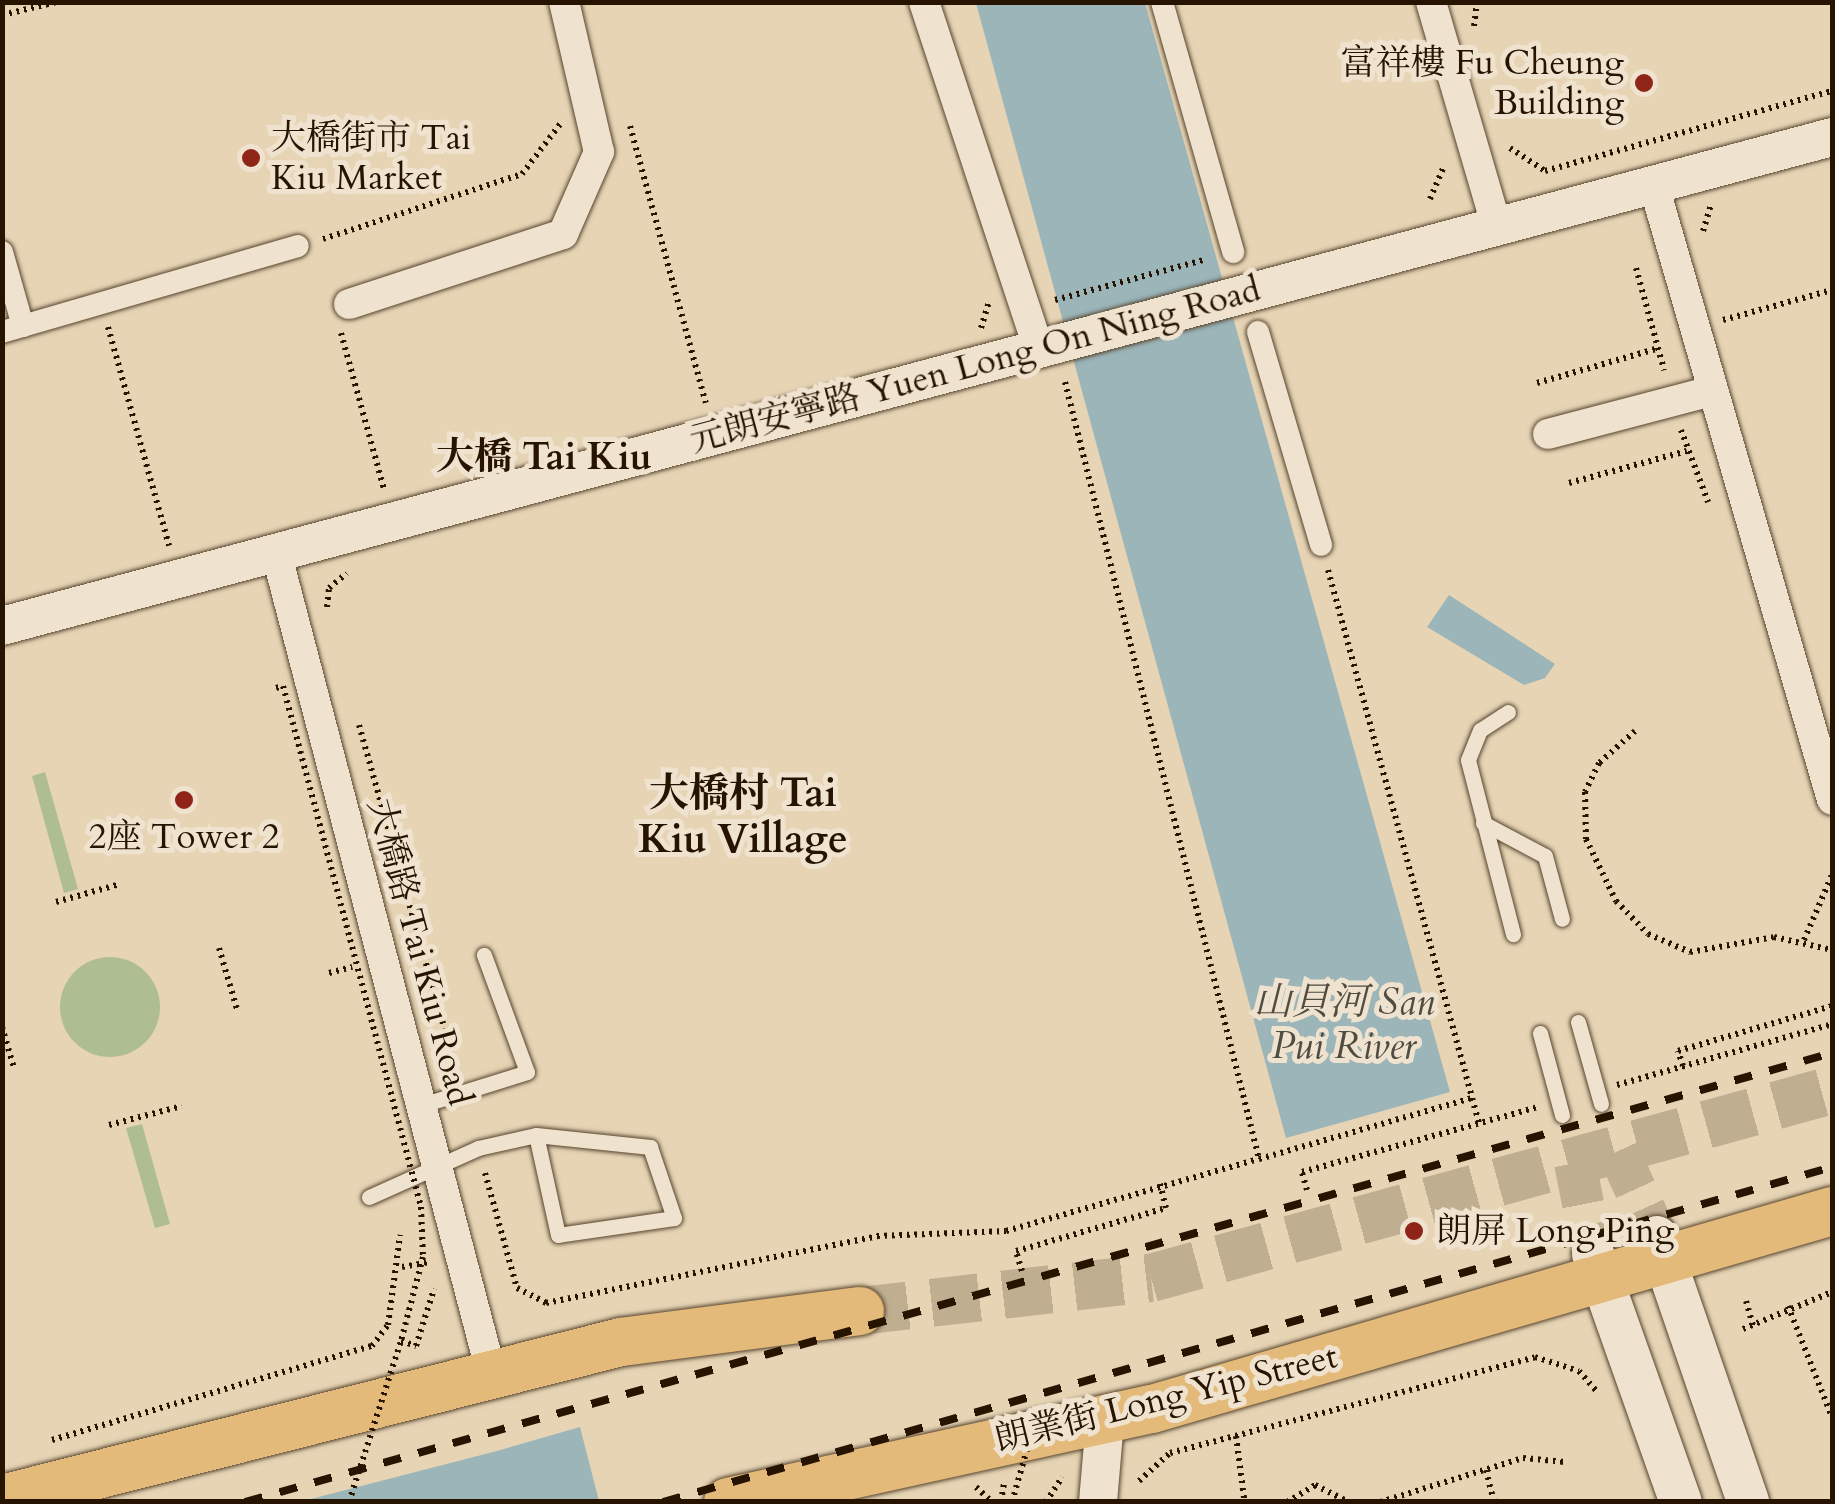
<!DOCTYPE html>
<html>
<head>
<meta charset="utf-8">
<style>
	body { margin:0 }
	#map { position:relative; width:1835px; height:1504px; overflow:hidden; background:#e6d4b5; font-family:Cardo,"Noto Serif TC",serif }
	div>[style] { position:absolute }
	.green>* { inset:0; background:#afbe92 }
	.round { border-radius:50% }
	.water>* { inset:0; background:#9bb5b9 }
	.secondary-tunnel>* { height:42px; margin-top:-21px; transform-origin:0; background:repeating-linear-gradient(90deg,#c0ae91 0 42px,transparent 0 63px) }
	.primary-tunnel>* { height:48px; margin-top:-24px; transform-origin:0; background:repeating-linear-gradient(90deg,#c0ae91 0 48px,transparent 0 72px) }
	.path>* { height:6px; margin-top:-3px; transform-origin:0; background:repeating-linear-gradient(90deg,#271400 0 2.5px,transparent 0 7.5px) }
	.roads { filter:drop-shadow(0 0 2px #57442d) drop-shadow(0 0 2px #57442d) }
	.service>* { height:15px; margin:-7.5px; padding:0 7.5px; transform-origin:7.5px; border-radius:7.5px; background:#efe3cf }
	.pedestrian>* { height:22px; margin:-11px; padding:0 11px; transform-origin:11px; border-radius:11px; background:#efe3cf }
	.minor>* { height:30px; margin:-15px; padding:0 15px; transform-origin:15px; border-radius:15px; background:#efe3cf }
	.tertiary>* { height:38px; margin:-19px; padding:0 19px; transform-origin:19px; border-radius:19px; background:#efe3cf }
	.secondary>* { height:42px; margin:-21px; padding:0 21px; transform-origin:21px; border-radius:21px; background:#efe3cf }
	.primary>* { height:48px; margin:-24px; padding:0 24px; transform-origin:24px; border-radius:24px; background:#e3ba7a }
	.rail>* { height:8px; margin-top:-4px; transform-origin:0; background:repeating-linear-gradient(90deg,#271400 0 18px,transparent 0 36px) }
	.path-bridge>* { height:6px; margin-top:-3px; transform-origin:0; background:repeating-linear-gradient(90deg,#271400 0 2.5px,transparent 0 7.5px) }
	.dots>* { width:28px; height:28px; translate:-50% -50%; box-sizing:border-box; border:5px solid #efe3cf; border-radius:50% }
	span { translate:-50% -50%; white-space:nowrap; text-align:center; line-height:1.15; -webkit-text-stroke:10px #efe3cf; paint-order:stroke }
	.poi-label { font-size:35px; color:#271400 }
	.right { translate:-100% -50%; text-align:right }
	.left { translate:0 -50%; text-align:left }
	.street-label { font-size:35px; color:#271400 }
	.neighbourhood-label { font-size:38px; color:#271400; font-weight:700 }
	.water-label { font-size:38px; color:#504c41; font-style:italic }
	.quarter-label { font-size:40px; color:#271400; font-weight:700 }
	.frame { position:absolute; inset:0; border:5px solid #271400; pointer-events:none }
</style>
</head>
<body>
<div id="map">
	<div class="green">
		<i style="clip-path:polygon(45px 772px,78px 889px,64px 893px,32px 776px)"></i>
		<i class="round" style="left:60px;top:957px;width:100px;height:100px"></i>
		<i style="clip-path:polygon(142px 1124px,170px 1224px,155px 1228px,126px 1128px)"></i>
	</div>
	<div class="water">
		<i style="clip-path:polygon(976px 3px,1145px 3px,1450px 1092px,1286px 1138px)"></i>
		<i style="clip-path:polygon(1449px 595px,1555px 664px,1545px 678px,1524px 685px,1427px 627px)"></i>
		<i style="clip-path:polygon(580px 1427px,599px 1501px,303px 1501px,497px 1451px)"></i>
	</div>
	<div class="secondary-tunnel">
		<i style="left:1618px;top:1151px;width:94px;rotate:65.6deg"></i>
		<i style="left:1575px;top:1163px;width:93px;rotate:78.8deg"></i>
	</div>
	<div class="primary-tunnel">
		<i style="left:860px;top:1311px;width:293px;rotate:-6.5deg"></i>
		<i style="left:1151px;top:1278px;width:706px;rotate:-15.43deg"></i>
	</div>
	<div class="path">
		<i style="left:1832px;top:2px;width:1px;rotate:90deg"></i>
		<i style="left:2px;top:15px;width:57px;rotate:-13.3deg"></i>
		<i style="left:1474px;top:26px;width:24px;rotate:-83deg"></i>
		<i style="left:630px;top:126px;width:287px;rotate:74.7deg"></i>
		<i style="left:1510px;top:148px;width:42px;rotate:33.3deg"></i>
		<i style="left:1545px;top:171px;width:298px;rotate:-15.6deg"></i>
		<i style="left:1430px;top:199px;width:34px;rotate:-67deg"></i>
		<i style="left:1703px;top:231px;width:27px;rotate:-73deg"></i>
		<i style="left:323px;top:239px;width:209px;rotate:-18.1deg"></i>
		<i style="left:522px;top:174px;width:64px;rotate:-52.6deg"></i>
		<i style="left:1636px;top:268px;width:106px;rotate:74.6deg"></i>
		<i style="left:1055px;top:300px;width:157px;rotate:-15.1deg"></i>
		<i style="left:1723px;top:320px;width:113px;rotate:-15.4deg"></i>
		<i style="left:108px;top:327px;width:227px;rotate:74.4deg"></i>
		<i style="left:981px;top:328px;width:27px;rotate:-73deg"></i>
		<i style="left:341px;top:333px;width:162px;rotate:74.6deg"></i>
		<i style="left:1065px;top:382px;width:801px;rotate:75.98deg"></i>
		<i style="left:1259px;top:1159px;width:222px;rotate:-16deg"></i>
		<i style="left:1537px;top:383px;width:127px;rotate:-16deg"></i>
		<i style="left:1681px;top:430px;width:77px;rotate:69.4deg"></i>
		<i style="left:1569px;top:483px;width:122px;rotate:-15.2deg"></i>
		<i style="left:1328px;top:570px;width:573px;rotate:74.73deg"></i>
		<i style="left:327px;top:607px;width:19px;rotate:-84deg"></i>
		<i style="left:329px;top:588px;width:23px;rotate:-40deg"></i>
		<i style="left:359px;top:725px;width:357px;rotate:74.3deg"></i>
		<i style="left:1635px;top:731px;width:48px;rotate:138.4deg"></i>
		<i style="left:1599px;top:763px;width:32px;rotate:116deg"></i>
		<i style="left:1585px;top:792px;width:47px;rotate:88.8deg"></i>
		<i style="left:1586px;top:839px;width:69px;rotate:64.2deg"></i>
		<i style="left:1616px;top:901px;width:46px;rotate:45.9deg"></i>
		<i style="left:1648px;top:934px;width:46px;rotate:23.2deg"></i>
		<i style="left:1690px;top:952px;width:85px;rotate:-10.1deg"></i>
		<i style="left:1774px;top:937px;width:59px;rotate:12.6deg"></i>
		<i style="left:56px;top:902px;width:66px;rotate:-15.7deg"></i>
		<i style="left:1804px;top:940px;width:71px;rotate:-66.7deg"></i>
		<i style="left:219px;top:948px;width:64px;rotate:73.6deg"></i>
		<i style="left:329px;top:973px;width:24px;rotate:-15deg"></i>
		<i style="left:2px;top:1027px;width:43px;rotate:73.7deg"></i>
		<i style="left:1683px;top:1066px;width:16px;rotate:-108deg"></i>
		<i style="left:1678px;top:1051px;width:160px;rotate:-16.3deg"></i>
		<i style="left:1617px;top:1085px;width:223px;rotate:-15.8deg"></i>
		<i style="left:109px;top:1125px;width:75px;rotate:-14.6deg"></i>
		<i style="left:485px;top:1173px;width:119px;rotate:74.5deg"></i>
		<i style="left:517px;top:1288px;width:33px;rotate:27deg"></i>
		<i style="left:546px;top:1303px;width:338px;rotate:-11.4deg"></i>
		<i style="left:877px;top:1236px;width:129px;rotate:-2.2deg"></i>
		<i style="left:1006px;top:1231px;width:263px;rotate:-15.9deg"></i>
		<i style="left:1307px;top:1190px;width:19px;rotate:-106deg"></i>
		<i style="left:1302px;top:1172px;width:245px;rotate:-15.4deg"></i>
		<i style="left:402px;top:1267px;width:28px;rotate:-10deg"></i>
		<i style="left:1022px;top:1271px;width:21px;rotate:-107deg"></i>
		<i style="left:1016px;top:1251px;width:156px;rotate:-16deg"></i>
		<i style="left:1166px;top:1208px;width:25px;rotate:-104deg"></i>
		<i style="left:1746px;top:1301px;width:26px;rotate:74deg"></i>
		<i style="left:1788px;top:1306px;width:119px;rotate:68.4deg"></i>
		<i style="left:1743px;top:1329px;width:96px;rotate:-22.6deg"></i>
		<i style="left:416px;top:1346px;width:60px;rotate:-72.5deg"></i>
		<i style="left:1236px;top:1436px;width:63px;rotate:82.6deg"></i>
		<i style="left:52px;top:1440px;width:334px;rotate:-16.4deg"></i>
		<i style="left:372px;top:1346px;width:26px;rotate:-53deg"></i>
		<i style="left:388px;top:1325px;width:91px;rotate:-82.4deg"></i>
		<i style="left:1486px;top:1470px;width:33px;rotate:76deg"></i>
		<i style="left:1139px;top:1481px;width:42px;rotate:-42.1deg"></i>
		<i style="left:1170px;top:1453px;width:377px;rotate:-14.7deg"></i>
		<i style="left:1535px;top:1357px;width:46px;rotate:17.7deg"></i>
		<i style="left:1579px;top:1371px;width:29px;rotate:49deg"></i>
		<i style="left:976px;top:1487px;width:22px;rotate:43deg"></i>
		<i style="left:1001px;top:1502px;width:20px;rotate:-81deg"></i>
		<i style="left:1046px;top:1502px;width:30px;rotate:-57deg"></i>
		<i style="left:1228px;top:1502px;width:35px"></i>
		<i style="left:1287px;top:1502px;width:33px;rotate:-31deg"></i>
		<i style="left:1315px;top:1485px;width:37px;rotate:27deg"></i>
		<i style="left:1380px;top:1502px;width:150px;rotate:-17.1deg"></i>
		<i style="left:1523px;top:1458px;width:42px;rotate:5.4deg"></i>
	</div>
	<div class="roads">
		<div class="service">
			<i style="left:1508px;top:712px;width:33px;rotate:147deg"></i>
			<i style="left:1480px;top:730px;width:32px;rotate:112deg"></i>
			<i style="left:1468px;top:760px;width:180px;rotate:75.5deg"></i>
			<i style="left:1483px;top:823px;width:70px;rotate:28deg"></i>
			<i style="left:1545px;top:856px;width:65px;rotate:74.9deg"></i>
			<i style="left:1578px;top:1022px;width:85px;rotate:74.3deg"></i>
			<i style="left:1540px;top:1033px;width:85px;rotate:75deg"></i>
			<i style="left:422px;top:1105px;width:110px;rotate:-17.4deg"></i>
			<i style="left:527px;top:1072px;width:125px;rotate:-110.2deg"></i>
			<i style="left:369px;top:1197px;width:120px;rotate:-24.2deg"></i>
			<i style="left:478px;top:1148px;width:59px;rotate:-12.6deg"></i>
			<i style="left:536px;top:1135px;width:115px;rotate:6deg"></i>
			<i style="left:650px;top:1147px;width:75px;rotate:71.3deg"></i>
			<i style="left:674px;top:1218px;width:117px;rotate:171.7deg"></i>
			<i style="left:558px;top:1235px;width:102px;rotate:-102.4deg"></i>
		</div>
		<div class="pedestrian">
			<i style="left:1162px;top:2px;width:260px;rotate:74.1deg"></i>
			<i style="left:2px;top:252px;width:77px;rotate:74.2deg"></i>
			<i style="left:2px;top:332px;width:308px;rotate:-16.2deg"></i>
			<i style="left:1258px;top:332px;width:222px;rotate:73.5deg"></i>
		</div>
		<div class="minor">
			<i style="left:924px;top:2px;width:362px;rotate:71.7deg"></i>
			<i style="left:1431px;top:2px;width:232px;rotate:73.7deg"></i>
			<i style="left:1654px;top:186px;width:639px;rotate:73.83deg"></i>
			<i style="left:349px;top:304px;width:225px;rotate:-18.1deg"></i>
			<i style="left:563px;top:234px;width:90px;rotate:-66.3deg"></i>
			<i style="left:599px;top:152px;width:154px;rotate:-103.1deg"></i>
			<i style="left:1548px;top:434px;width:170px;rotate:-14.7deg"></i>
			<i style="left:276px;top:552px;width:848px;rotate:75.31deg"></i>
		</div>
		<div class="tertiary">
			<i style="left:2px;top:626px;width:1894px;rotate:-14.96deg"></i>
			<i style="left:1098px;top:1502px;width:82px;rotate:-85.1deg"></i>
		</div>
		<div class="secondary">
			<i style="left:1657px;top:1237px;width:280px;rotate:71deg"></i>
			<i style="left:1593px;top:1254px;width:263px;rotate:70.5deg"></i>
		</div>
		<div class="primary">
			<i style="left:2px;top:1499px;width:639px;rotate:-14.23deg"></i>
			<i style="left:621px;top:1342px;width:241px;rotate:-7.4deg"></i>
			<i style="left:728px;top:1502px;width:434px;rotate:-12.4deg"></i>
			<i style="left:1152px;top:1409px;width:708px;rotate:-16.23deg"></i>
		</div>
	</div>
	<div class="rail">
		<i style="left:245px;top:1502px;width:1649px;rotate:-15.8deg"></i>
		<i style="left:663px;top:1502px;width:1216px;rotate:-15.99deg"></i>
	</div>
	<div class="path-bridge">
		<i style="left:276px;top:688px;width:7px;rotate:-16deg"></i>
		<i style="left:283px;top:686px;width:539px;rotate:75.16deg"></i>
		<i style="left:421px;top:1207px;width:50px;rotate:87.7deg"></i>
		<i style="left:423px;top:1257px;width:87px;rotate:104.7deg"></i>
		<i style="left:349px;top:1502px;width:169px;rotate:-72.1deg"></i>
		<i style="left:401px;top:1341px;width:16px;rotate:18deg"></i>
		<i style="left:1012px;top:1502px;width:95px;rotate:-74.1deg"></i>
	</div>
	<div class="dots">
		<i style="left:1644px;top:83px;background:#8f2418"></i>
		<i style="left:251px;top:158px;background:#8f2418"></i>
		<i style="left:184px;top:800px;background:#8f2418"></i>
		<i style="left:1414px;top:1231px;background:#8f2418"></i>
	</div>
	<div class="poi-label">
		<span class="right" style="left:1624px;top:83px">富祥樓 Fu Cheung<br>Building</span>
		<span class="left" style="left:271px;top:158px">大橋街市 Tai<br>Kiu Market</span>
		<span style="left:184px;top:837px">2座 Tower 2</span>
		<span class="left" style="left:1436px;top:1231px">朗屏 Long Ping</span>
	</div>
	<div class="street-label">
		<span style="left:975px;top:365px;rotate:-15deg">元朗安寧路 Yuen Long On Ning Road</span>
		<span style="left:420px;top:952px;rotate:75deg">大橋路 Tai Kiu Road</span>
		<span style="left:1166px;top:1398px;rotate:-14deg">朗業街 Long Yip Street</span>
	</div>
	<div class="neighbourhood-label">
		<span style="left:544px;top:458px">大橋 Tai Kiu</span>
	</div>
	<div class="water-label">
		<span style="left:1344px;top:1025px">山貝河 San<br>Pui River</span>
	</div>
	<div class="quarter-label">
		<span style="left:743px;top:817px">大橋村 Tai<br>Kiu Village</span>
	</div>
	<div class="frame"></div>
</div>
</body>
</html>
